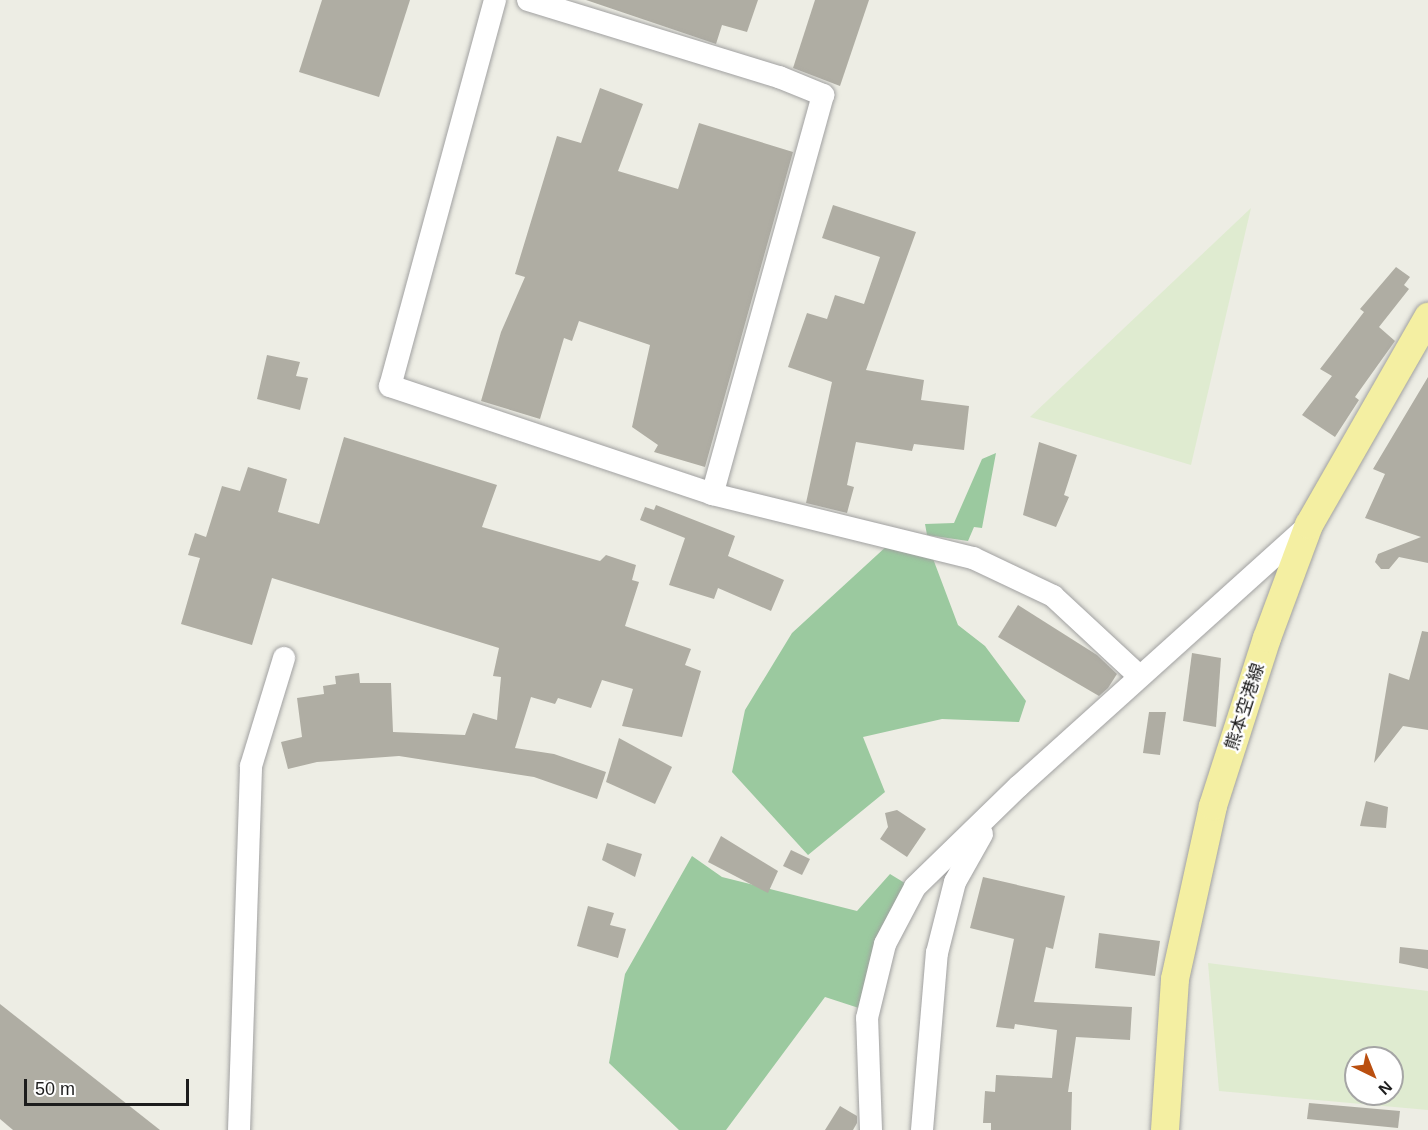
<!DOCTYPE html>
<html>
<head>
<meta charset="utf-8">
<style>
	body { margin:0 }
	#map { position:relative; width:1428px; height:1130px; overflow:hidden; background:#edede4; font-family:Arial,"Noto Sans JP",sans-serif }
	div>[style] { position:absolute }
	.farmland>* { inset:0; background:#dfebd0 }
	.forest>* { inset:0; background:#9bc99f }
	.building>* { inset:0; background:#afada3 }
	.roads { filter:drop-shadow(0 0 2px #a1a1a1) drop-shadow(0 0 2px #a1a1a1) }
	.minor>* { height:22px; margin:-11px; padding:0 11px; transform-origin:11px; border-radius:11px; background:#fff }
	.major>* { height:28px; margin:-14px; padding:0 14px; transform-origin:14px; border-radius:14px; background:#f4efa2 }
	span { translate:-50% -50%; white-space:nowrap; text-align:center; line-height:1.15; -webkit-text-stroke:4.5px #fff; paint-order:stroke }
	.street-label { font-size:18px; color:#1d1d1d }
	.north { position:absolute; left:1344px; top:1046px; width:60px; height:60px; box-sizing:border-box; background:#fff; border:2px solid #a5a5a5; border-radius:50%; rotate:137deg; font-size:16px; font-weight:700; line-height:24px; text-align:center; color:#1d1d1d }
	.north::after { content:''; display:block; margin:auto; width:21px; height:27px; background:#ba4f10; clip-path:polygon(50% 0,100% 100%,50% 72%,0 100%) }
	.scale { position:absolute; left:24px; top:1079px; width:165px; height:27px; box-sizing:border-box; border:3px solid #1d1d1d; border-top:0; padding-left:8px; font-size:18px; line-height:21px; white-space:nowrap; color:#1d1d1d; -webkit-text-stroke:4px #fff; paint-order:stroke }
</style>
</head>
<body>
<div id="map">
	<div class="farmland">
		<i style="clip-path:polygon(1251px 208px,1191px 465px,1030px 417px)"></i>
		<i style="clip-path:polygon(evenodd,1208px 963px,1428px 991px,1428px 1110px,1219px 1091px,1208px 963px,1356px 1058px,1392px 1058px,1392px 1094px,1356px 1094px,1356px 1058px)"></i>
	</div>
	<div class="forest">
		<i style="clip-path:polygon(996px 453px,982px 528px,974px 527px,968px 541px,927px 535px,925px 524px,954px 523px,982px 459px)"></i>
		<i style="clip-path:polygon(889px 544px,929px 548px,958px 625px,985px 646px,1026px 701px,1019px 722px,942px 719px,863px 737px,885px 792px,808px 855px,732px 772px,745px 710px,792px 633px)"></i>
		<i style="clip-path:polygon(692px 856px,722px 877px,857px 911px,890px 874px,908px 885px,868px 1011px,825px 997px,726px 1130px,679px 1130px,609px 1063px,625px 974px)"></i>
	</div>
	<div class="building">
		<i style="clip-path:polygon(322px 0,410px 0,379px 97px,299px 72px)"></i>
		<i style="clip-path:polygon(586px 0,758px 0,747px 32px,722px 25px,716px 44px)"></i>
		<i style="clip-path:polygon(815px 0,869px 0,840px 86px,793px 68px)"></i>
		<i style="clip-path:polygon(600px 88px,643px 104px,618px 171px,678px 189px,699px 123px,793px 152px,705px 467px,654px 452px,658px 445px,632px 427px,650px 345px,579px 321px,572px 341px,564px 338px,540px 419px,481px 401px,501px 332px,525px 277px,515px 274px,557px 136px,581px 143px)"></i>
		<i style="clip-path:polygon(833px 205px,916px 232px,866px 370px,924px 380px,921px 400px,969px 406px,964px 450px,914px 444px,912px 451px,856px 442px,847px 485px,854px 487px,847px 513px,806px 503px,832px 382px,788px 367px,807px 313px,827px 319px,835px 295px,864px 304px,880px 257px,822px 238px)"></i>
		<i style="clip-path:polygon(1396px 267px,1410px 277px,1404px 285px,1409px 289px,1379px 327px,1395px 341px,1355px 397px,1359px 400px,1335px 437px,1302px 415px,1332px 376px,1320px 369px,1364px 312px,1360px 309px)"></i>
		<i style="clip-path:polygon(267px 355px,300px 362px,296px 376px,308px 378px,300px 410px,257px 399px)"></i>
		<i style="clip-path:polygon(1428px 377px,1428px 563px,1399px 557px,1389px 569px,1381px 569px,1375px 562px,1378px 554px,1421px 537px,1365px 518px,1385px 474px,1373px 469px)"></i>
		<i style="clip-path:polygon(344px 437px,497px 485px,482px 527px,600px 561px,606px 555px,636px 565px,632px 580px,639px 582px,625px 626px,691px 649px,685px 665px,701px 671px,682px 737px,622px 726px,633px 689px,602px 680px,591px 708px,558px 698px,555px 704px,531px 697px,515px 748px,554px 754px,606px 772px,597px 799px,534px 777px,399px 756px,317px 762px,288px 769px,281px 742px,302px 737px,297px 698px,324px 694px,323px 686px,336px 684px,335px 676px,359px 673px,360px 683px,391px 683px,393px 732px,465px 735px,473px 713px,497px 720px,501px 677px,493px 676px,499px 648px,272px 578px,252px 645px,181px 624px,200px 558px,188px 555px,195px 533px,206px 537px,222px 486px,240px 491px,248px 467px,287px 479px,278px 512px,319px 524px)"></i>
		<i style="clip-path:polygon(1039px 442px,1077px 455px,1064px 495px,1069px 497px,1056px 527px,1023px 515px)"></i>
		<i style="clip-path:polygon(656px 505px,735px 536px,728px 556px,784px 580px,771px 611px,718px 588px,714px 599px,669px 585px,685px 538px,640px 520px,645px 507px,654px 510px)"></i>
		<i style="clip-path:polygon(1018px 605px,1097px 655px,1117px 674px,1108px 688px,1099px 696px,998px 637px)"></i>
		<i style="clip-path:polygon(1422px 631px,1428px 632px,1428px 730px,1403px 726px,1374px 763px,1389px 673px,1409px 680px)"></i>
		<i style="clip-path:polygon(1192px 653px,1221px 658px,1216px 727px,1183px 721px)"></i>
		<i style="clip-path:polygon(1149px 712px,1166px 712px,1160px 755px,1143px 753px)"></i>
		<i style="clip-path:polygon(619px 738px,672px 767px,655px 804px,606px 782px)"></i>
		<i style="clip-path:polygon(1366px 801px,1388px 807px,1386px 828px,1360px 826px)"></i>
		<i style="clip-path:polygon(897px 810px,926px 829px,907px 857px,880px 839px,888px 827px,885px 813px)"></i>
		<i style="clip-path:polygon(721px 836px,778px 871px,768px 893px,708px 862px)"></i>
		<i style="clip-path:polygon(607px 843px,642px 854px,635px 877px,602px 860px)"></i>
		<i style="clip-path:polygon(791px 850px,810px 859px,802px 875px,783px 866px)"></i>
		<i style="clip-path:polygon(983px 877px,1065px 896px,1053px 949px,1046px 947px,1034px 1002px,1132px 1007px,1130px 1040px,1076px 1037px,1068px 1092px,1072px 1092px,1071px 1130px,991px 1130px,991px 1123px,983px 1123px,985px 1091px,995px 1092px,996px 1075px,1052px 1078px,1057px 1030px,1015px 1024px,1014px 1029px,996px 1027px,1014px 939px,970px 928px)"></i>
		<i style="clip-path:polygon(588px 906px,614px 913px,610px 925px,626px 929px,618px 958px,577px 946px)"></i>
		<i style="clip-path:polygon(1099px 933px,1160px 941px,1155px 976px,1095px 968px)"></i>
		<i style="clip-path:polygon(1400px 947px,1428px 950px,1428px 969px,1399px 963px)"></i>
		<i style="clip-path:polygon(0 1004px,160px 1130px,13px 1130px,0 1119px)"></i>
		<i style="clip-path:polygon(1309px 1103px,1400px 1111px,1398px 1128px,1307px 1119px)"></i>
		<i style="clip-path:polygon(840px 1106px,857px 1116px,857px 1123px,853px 1130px,825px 1130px)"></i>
	</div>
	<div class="roads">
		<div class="minor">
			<i style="left:495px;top:0;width:400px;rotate:105.2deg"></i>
			<i style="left:390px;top:386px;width:340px;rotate:18.5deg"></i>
			<i style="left:712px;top:494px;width:269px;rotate:13.8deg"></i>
			<i style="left:973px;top:558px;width:89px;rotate:25.4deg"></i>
			<i style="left:1053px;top:596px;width:117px;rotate:42.9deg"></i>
			<i style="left:528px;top:0;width:263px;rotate:17.1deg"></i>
			<i style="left:779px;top:77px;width:48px;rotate:22.2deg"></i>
			<i style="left:823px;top:95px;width:414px;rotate:105.5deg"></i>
			<i style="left:239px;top:1130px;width:364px;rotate:-88.1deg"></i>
			<i style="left:251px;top:766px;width:113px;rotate:-73deg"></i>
			<i style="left:871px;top:1130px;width:112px;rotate:-92deg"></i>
			<i style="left:867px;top:1018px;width:76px;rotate:-76.3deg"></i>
			<i style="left:885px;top:944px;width:64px;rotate:-62.2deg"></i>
			<i style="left:915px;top:887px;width:145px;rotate:-44.2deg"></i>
			<i style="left:1019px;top:786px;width:390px;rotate:-42deg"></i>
			<i style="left:922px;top:1130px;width:178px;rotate:-85.2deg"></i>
			<i style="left:937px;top:953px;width:73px;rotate:-75.8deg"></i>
			<i style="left:955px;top:882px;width:55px;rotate:-60.6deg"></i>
		</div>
		<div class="major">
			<i style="left:1165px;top:1130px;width:151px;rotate:-86.2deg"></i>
			<i style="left:1175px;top:979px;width:177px;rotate:-77.6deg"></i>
			<i style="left:1213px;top:806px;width:176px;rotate:-72.2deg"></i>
			<i style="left:1267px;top:638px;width:121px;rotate:-69.6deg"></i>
			<i style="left:1309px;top:525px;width:240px;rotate:-60.2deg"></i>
		</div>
	</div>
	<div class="street-label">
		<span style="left:1245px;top:707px;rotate:-72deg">熊本空港線</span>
	</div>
	<div class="north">N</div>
	<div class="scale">50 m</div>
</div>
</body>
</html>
